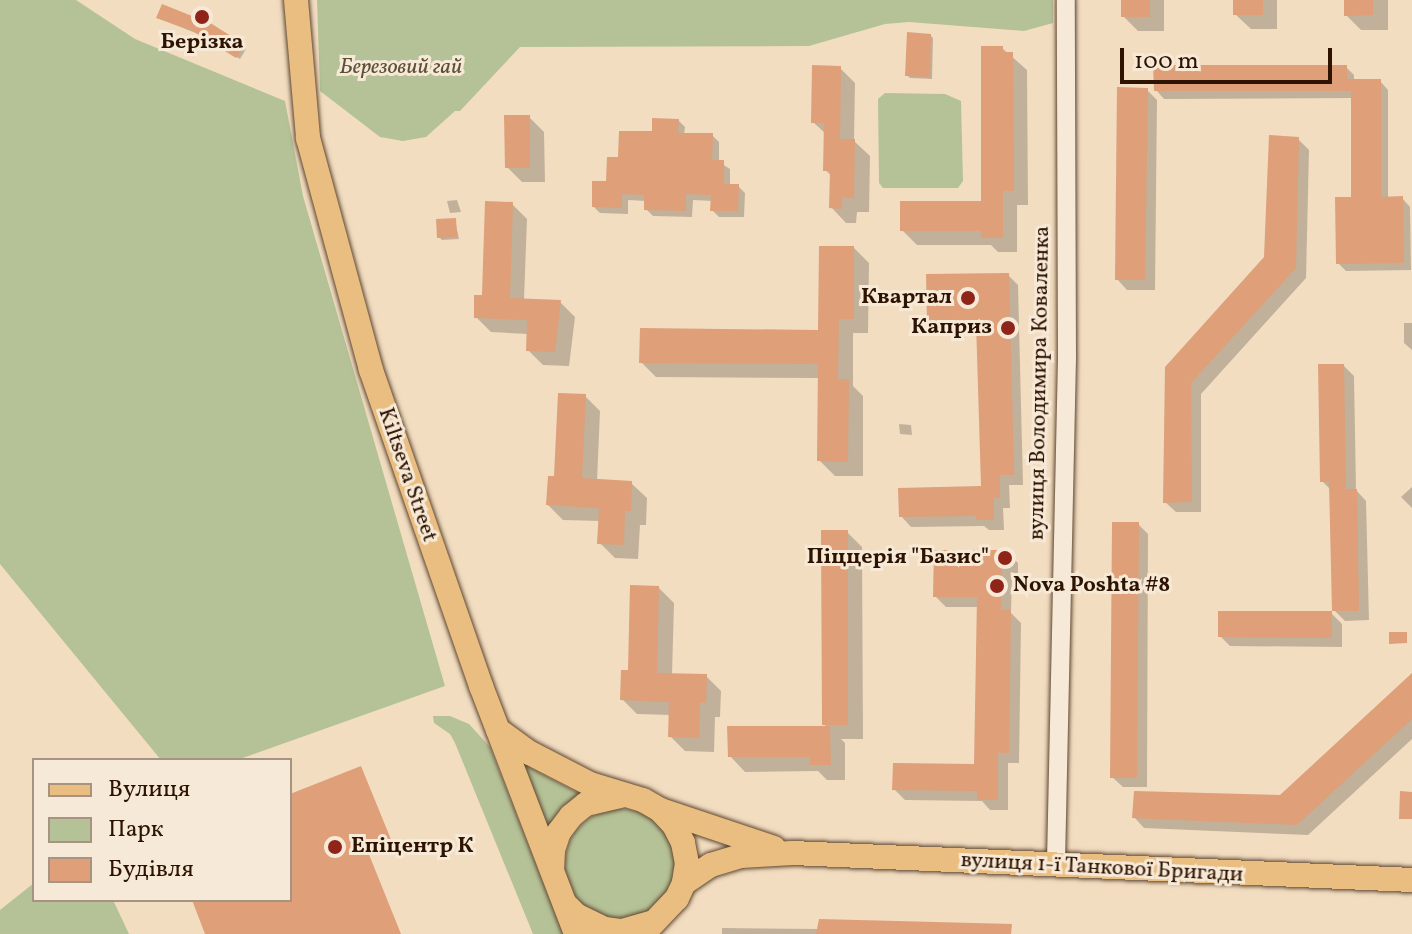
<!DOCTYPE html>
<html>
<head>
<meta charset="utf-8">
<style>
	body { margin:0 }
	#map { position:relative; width:1412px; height:934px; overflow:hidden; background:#f2ddc1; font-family:Vollkorn,serif }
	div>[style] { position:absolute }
	.green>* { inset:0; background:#b5c297 }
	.round { border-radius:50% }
	.shadow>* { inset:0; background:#0003 }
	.building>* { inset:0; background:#de9f79 }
	.roads { filter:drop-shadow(0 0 2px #5e4630) drop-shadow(0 0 2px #5e4630) }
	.minor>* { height:18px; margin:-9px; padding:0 9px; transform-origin:9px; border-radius:9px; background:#f7e9d7 }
	.major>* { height:24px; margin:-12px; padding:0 12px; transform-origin:12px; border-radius:12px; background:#e9be80 }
	.dots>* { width:22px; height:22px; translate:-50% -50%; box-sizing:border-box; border:4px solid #f7e9d7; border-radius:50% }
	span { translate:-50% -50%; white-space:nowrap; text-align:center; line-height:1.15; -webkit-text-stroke:6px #f7e9d7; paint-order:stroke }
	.poi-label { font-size:22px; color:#2d1300; font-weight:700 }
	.right { translate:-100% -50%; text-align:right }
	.left { translate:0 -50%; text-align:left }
	.park-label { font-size:22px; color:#5d5035; font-style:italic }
	.street-label { font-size:22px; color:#2d1300 }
	.legend { position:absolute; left:32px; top:758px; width:260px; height:144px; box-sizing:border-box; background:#f7e9d7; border:2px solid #a69381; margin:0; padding:10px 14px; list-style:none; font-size:24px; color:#2d1300 }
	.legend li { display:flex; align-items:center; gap:16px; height:40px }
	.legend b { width:40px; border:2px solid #a69381 }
	.scale { position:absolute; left:1120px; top:48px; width:212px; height:36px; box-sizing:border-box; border:4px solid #2d1300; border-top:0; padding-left:10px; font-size:24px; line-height:28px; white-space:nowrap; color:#2d1300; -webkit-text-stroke:6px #f7e9d7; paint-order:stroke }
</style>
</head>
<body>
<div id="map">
	<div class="green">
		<i style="clip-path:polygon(0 0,76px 0,135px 39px,285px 101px,303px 196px,445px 686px,237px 760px,161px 760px,0 564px)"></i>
		<i style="clip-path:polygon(317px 0,1053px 0,1053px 23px,1024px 31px,909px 22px,885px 24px,809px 46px,520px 47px,460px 111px,455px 111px,426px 137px,403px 141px,380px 137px,320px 91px)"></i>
		<i style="clip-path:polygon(885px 93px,945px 94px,961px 101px,963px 181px,958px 188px,883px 188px,879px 183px,878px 99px)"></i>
		<i style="clip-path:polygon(433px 716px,450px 716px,469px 724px,490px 747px,563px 934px,533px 934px,455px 743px,450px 734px,434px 723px)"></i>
		<i style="clip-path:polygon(523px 764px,580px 794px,562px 807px,548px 826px)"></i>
		<i class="round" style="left:565px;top:809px;width:110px;height:110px"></i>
		<i style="clip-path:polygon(34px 883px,34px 900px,113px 900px,129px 934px,0 934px,0 910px)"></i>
	</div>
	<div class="shadow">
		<i style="clip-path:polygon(1123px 0,1164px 0,1164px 31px,1138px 31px,1123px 16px)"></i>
		<i style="clip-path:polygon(1235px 0,1277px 0,1277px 29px,1251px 29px,1235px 14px)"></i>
		<i style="clip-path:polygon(1346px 0,1388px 0,1388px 30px,1361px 30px,1346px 15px)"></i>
		<i style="clip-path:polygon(158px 18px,243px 46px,246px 49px,240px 59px,198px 34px)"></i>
		<i style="clip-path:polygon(930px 35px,933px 38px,932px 79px,910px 78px,907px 75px)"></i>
		<i style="clip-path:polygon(1002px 48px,1027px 70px,1028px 205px,1017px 205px,1017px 252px,998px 252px,991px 245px,917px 245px,902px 230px,983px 203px)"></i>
		<i style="clip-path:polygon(1346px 67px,1354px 75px,1354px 81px,1380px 81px,1388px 90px,1388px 199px,1402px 198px,1410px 207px,1411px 270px,1346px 271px,1338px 263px,1353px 199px,1353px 98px,1164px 99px,1156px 90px)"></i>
		<i style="clip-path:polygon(840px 68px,855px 83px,854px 141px,870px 156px,869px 212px,857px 212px,856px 223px,846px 223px,831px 207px,832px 176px,825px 170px,826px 134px,813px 122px)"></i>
		<i style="clip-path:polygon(1147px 90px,1157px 100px,1155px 290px,1127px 290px,1117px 279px)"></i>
		<i style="clip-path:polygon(529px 117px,544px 132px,545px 182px,522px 182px,507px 167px)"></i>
		<i style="clip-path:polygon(678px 120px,685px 127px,684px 135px,712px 135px,719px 142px,719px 162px,730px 169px,730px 186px,738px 186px,745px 193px,744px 217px,719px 217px,712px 210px,713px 201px,693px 200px,692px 217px,653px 216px,646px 209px,646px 201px,628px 200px,628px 214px,600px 213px,594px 207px,620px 159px)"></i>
		<i style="clip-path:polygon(1298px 139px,1309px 150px,1306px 278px,1201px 394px,1201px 512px,1176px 512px,1165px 502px,1167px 368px,1266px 258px)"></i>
		<i style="clip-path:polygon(457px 200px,461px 212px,450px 213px,447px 201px)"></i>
		<i style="clip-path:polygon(512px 204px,527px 219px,524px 300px,560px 302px,575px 317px,569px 366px,543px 365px,528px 350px,528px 334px,491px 332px,476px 317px)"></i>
		<i style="clip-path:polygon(455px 220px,459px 239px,442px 240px,439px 237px)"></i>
		<i style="clip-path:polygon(854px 248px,869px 263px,868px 333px,853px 333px,853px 386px,863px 396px,863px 476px,835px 476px,819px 460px,820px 378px,656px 377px,641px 362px,820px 332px)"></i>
		<i style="clip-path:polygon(1008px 275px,1018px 285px,1023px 485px,1009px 485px,1010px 508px,1003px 508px,1004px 530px,989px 530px,984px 526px,911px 527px,901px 516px,983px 488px,979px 332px,939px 333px,929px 322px)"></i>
		<i style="clip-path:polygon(1404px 323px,1412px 323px,1412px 350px,1404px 343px)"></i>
		<i style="clip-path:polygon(1344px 366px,1354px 376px,1356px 490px,1366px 501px,1369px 620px,1345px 621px,1334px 610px,1332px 491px,1322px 481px)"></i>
		<i style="clip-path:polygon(585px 396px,600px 411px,597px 481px,631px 483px,647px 498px,646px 525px,640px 525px,638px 559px,615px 558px,600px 543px,601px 521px,563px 520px,548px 505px)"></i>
		<i style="clip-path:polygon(899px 424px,911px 425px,912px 435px,900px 434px)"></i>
		<i style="clip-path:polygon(1412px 487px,1412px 508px,1401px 497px)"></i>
		<i style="clip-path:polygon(1138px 524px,1148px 534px,1147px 787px,1123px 787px,1112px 777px)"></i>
		<i style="clip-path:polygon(847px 532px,862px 547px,863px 739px,841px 739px,845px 743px,845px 780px,827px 780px,818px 771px,745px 772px,730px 756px,827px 728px,824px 724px)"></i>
		<i style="clip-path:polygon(1007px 552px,1018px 563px,1018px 575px,1012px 575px,1011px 613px,1021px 623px,1019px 763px,1008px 763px,1008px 810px,990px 810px,982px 801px,905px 800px,894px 789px,976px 766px,979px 607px,946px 607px,935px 596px)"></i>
		<i style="clip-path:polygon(659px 588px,674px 603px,672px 675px,706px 676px,721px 691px,720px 717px,715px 717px,714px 752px,685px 751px,670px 736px,671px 715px,637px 714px,622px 699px)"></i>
		<i style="clip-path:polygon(1331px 613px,1342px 624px,1342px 647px,1230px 646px,1220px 636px)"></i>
		<i style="clip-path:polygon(1412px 676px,1412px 739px,1308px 835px,1144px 828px,1134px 817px,1281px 797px)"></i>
		<i style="clip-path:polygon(722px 928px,819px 929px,1006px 934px,722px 934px)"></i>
	</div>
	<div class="building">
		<i style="clip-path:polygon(1121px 0,1150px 0,1150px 17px,1121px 17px)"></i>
		<i style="clip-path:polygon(1233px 0,1263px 0,1263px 15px,1233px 15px)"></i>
		<i style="clip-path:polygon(1344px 0,1373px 0,1373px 15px,1344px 16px)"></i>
		<i style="clip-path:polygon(162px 4px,212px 24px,245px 45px,236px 58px,193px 31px,156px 18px)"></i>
		<i style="clip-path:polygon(907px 32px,931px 34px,930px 77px,905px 76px)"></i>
		<i style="clip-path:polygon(981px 46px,1003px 46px,1003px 52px,1013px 52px,1014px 191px,1003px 191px,1003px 238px,981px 238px,981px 231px,900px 231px,900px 201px,981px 201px)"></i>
		<i style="clip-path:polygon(812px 65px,841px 66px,840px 139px,855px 139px,854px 198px,842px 197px,842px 209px,829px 208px,830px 171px,823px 171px,824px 123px,811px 123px)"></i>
		<i style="clip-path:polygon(1153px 65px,1347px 65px,1347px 79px,1381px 79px,1381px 197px,1403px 196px,1404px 263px,1336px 264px,1335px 197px,1351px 197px,1351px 91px,1154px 91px)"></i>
		<i style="clip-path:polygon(1117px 87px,1148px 88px,1145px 280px,1115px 280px)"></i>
		<i style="clip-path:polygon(504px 115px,530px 115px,530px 168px,505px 168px)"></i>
		<i style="clip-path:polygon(652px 118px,679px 119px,678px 133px,713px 133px,712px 160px,724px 160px,724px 184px,739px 184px,738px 211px,710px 211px,711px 195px,686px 194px,686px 211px,644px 210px,644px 195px,622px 194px,622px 208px,592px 207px,592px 181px,606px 181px,607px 157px,618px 157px,619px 131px,652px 131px)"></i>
		<i style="clip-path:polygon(1269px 135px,1299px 137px,1296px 268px,1191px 383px,1192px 502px,1163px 503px,1165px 367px,1264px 257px)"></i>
		<i style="clip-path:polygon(485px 201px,513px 202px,510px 298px,561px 300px,555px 352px,526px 351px,527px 320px,474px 318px,474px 295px,482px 295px)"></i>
		<i style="clip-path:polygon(456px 218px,457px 237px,437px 238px,436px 219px)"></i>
		<i style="clip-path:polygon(819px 246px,854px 246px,854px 319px,839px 319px,838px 379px,849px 379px,848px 462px,817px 461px,818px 364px,639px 363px,640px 328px,818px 330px)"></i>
		<i style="clip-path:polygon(1009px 273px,1014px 475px,1000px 475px,1000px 498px,994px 498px,994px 520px,976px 520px,976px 516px,899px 517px,898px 488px,981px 486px,976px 322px,927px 323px,926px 274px)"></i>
		<i style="clip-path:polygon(1318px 364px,1344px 364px,1346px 489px,1357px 489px,1359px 611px,1332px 611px,1329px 482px,1320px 482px)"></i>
		<i style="clip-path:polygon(558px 393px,586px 394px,582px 478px,632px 481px,631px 511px,625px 511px,624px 545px,597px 544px,599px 508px,546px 505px,548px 476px,554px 476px)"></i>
		<i style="clip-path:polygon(1112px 522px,1139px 522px,1137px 778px,1110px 778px)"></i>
		<i style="clip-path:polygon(821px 530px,848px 530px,848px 725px,822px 725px)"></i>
		<i style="clip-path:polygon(934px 550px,1008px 550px,1008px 565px,1002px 565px,1001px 610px,1011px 610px,1009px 753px,998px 753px,998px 800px,977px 800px,977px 791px,892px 790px,893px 763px,974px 764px,977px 597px,933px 597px)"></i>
		<i style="clip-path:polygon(630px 585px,659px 586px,657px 673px,707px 674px,706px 703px,700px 703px,699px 738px,668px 737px,669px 702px,620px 700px,621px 670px,628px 670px)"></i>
		<i style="clip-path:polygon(1218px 611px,1332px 611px,1332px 638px,1218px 637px)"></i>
		<i style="clip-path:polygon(1389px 632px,1407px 632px,1407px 643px,1389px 644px)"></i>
		<i style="clip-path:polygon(1412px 673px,1412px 719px,1297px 825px,1132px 818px,1134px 791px,1280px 795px)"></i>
		<i style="clip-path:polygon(727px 726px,830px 726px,831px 765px,810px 765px,810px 757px,728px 757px)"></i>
		<i style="clip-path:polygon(361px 766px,392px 842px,368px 852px,401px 934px,205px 934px,192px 900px,290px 900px,290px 794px)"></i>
		<i style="clip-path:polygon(1400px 791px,1412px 792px,1412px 819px,1399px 819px)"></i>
		<i style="clip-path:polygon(819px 919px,1012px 924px,1011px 934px,816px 934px)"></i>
	</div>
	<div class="roads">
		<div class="minor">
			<i style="left:1056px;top:862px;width:505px;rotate:-88.75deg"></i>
			<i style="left:1067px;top:357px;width:357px;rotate:-90.2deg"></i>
		</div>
		<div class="major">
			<i style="left:296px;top:0;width:139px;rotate:85deg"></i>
			<i style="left:308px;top:138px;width:240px;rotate:74.8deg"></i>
			<i style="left:371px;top:370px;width:335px;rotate:70.8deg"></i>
			<i style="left:481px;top:686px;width:266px;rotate:69deg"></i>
			<i style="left:498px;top:730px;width:39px;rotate:36deg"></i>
			<i style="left:530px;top:753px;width:68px;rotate:27.3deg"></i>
			<i style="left:590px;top:784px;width:55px;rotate:16.8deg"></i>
			<i style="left:643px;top:800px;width:20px;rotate:30deg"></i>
			<i style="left:660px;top:810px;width:21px;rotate:47deg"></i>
			<i style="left:674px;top:825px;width:20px;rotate:63deg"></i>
			<i style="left:683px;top:843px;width:20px;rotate:79deg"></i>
			<i style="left:687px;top:863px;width:20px;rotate:99deg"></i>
			<i style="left:684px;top:883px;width:17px;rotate:115deg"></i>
			<i style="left:677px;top:898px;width:50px;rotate:133.4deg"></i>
			<i style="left:661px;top:810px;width:119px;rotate:18.6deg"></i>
			<i style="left:552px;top:870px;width:20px;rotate:-87deg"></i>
			<i style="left:553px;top:850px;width:19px;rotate:-72deg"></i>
			<i style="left:559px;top:832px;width:20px;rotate:-53deg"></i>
			<i style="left:571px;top:816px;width:19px;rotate:-39deg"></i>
			<i style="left:586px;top:804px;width:37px;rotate:-13deg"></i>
			<i style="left:684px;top:883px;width:32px;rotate:-34deg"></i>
			<i style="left:711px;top:865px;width:31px;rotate:-17deg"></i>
			<i style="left:741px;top:856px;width:51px;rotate:-3.4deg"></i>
			<i style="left:792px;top:853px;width:621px;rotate:2.49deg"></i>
			<i style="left:565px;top:904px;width:16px;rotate:45deg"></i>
			<i style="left:576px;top:915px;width:32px;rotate:26deg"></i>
			<i style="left:605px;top:929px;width:17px;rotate:7deg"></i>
			<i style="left:622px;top:931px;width:32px;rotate:-16deg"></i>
		</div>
	</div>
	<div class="dots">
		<i style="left:202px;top:17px;background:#8f2418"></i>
		<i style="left:968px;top:298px;background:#8f2418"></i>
		<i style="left:1008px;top:328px;background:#8f2418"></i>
		<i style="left:1005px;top:558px;background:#8f2418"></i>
		<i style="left:997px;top:586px;background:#8f2418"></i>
		<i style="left:335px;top:847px;background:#8f2418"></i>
	</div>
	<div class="poi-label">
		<span style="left:202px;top:43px">Берізка</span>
		<span class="right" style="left:952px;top:298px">Квартал</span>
		<span class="right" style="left:992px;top:328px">Каприз</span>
		<span class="right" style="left:989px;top:558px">Піццерія "Базис"</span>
		<span class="left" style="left:1013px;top:586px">Nova Poshta #8</span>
		<span class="left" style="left:351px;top:847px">Епіцентр К</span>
	</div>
	<div class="park-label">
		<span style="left:401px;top:68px">Березовий гай</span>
	</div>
	<div class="street-label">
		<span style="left:1040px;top:383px;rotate:-89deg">вулиця Володимира Коваленка</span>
		<span style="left:407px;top:475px;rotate:71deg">Kiltseva Street</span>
		<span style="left:1102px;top:868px;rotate:3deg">вулиця 1-ї Танкової Бригади</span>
	</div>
	<ul class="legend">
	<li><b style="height:10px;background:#e9be80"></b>Вулиця</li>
	<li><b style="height:22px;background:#b5c297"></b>Парк</li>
	<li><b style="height:22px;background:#de9f79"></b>Будівля</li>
	</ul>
	<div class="scale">100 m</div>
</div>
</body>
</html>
